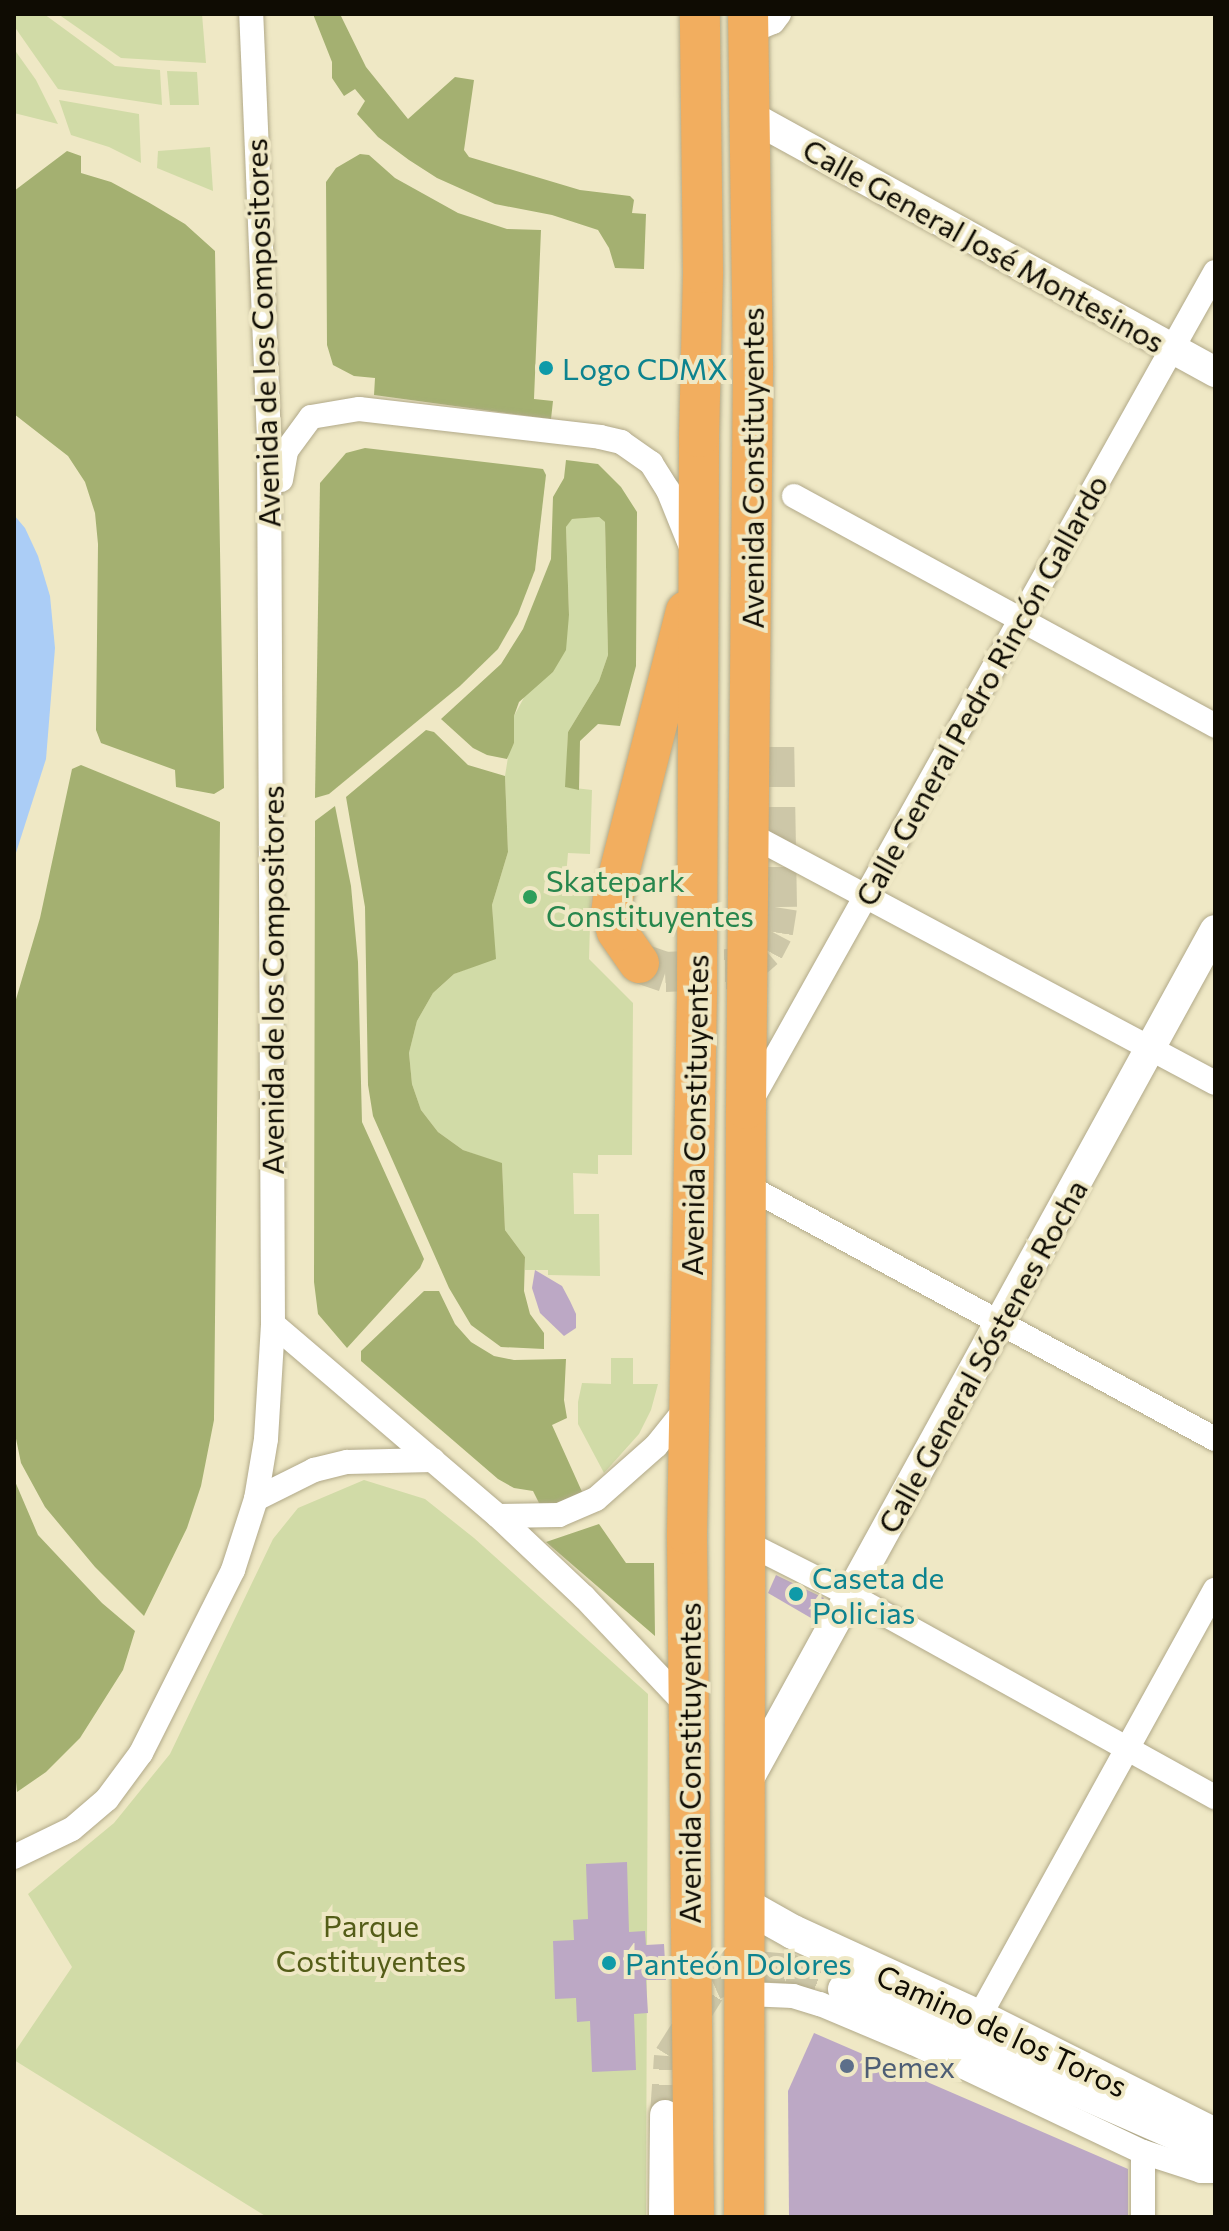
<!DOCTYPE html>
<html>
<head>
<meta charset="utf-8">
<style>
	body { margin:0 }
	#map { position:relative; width:1229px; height:2231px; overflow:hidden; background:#efe8c5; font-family:Commissioner,sans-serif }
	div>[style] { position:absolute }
	.green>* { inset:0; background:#d1dba7 }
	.forest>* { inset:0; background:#a4b071 }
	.water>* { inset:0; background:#abcdf6 }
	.building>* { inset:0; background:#bca8c5 }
	.tertiary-tunnel>* { height:30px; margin-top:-15px; transform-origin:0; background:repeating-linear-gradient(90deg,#cdc7a8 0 30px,transparent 0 45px) }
	.trunk-tunnel>* { height:40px; margin-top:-20px; transform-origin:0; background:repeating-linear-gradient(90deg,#cdc7a8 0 40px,transparent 0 60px) }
	.roads { filter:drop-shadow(0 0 2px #b1a989) drop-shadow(0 0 2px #b1a989) }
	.minor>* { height:24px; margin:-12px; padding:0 12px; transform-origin:12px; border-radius:12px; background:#fff }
	.tertiary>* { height:30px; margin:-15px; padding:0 15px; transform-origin:15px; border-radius:15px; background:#fff }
	.secondary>* { height:34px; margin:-17px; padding:0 17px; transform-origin:17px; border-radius:17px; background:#fff }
	.trunk>* { height:40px; margin:-20px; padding:0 20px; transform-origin:20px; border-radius:20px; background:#f2ae5f }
	.dots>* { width:22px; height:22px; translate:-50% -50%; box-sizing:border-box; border:4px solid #efe8c5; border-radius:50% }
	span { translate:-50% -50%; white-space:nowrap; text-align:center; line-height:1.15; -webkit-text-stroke:8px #efe8c5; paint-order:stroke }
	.street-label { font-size:30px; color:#0f0c03 }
	.culture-label { font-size:30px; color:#0d838f }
	.left { translate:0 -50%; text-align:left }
	.leisure-label { font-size:30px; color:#27864d }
	.park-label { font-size:30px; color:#545d18 }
	.service-label { font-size:30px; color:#4e5e75 }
	.frame { position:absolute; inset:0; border:16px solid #0f0c03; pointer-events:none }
</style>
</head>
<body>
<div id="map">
	<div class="green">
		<i style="clip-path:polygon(14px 14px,44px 14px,115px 66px,160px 70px,162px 105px,58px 89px,14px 26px)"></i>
		<i style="clip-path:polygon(58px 14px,202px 14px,206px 63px,121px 58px)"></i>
		<i style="clip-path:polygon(14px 49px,36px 80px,58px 124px,14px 113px)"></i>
		<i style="clip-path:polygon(167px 71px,197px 72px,199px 105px,170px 105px)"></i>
		<i style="clip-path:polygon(59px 100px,139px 114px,141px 163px,109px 147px,71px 135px)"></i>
		<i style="clip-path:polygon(210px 147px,213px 191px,157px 168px,158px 151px)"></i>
		<i style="clip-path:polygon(599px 517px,605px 522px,608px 655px,599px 681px,568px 732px,566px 787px,592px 790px,590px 854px,568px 853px,565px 888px,591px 890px,589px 959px,633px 1003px,632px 1155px,598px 1155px,598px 1174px,573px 1173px,574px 1214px,599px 1214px,600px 1276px,548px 1275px,548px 1270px,525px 1270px,525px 1257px,505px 1230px,502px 1164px,463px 1150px,438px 1132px,421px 1110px,412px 1084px,409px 1053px,417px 1021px,433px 993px,454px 974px,495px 958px,492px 905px,508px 852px,505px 776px,509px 751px,514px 743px,514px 716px,527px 692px,553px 672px,569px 615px,566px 527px,571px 519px)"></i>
		<i style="clip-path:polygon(611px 1358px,633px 1358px,633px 1384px,658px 1384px,651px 1410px,639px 1434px,604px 1473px,578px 1424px,578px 1402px,582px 1383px,611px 1384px)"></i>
		<i style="clip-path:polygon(364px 1480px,425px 1499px,474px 1538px,648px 1694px,646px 2217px,267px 2217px,14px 2060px,14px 2053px,72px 1967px,28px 1894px,114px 1823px,170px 1754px,273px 1539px,298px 1508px)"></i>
	</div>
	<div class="forest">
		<i style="clip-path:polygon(313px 14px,340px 14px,366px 67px,408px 119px,455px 77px,474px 80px,464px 150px,469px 157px,580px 190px,630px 196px,634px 200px,632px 213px,646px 214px,644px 269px,615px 268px,609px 248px,598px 230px,552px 215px,495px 204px,437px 178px,409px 160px,378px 137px,357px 114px,365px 101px,355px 89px,344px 96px,332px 78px,332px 62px)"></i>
		<i style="clip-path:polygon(67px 151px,81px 156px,81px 173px,111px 182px,148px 202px,185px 224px,215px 251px,224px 788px,214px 794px,176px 787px,175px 770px,101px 743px,96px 730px,98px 544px,95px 513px,85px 482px,68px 456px,14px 414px,14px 191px)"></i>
		<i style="clip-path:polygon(360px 154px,369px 155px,395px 178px,458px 213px,507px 229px,541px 230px,534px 399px,553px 401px,551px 419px,374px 395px,375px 378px,354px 376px,333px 365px,327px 345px,326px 182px,336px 168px)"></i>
		<i style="clip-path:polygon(365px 448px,543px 469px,546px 475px,535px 570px,518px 614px,498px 649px,460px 686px,329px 794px,315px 798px,320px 483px,346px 453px)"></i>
		<i style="clip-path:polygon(566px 460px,598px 464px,621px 487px,637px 512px,636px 666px,620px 726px,598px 724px,580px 741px,579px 790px,565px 787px,568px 732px,599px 681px,608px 655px,605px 522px,599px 517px,572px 519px,566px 527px,569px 615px,566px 650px,553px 672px,519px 702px,514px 716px,514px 743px,507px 759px,487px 755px,473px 748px,441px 719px,501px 664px,523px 629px,551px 559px,553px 497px,564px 478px)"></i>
		<i style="clip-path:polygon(426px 730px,434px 732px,468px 765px,505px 776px,508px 852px,492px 905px,496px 959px,454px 974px,433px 993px,417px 1021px,409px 1053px,412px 1084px,421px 1110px,438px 1132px,463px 1150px,502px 1163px,505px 1230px,525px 1257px,524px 1291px,530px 1314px,544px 1333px,544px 1349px,501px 1347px,471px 1325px,449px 1288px,373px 1116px,368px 1085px,365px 907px,346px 797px)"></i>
		<i style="clip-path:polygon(81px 765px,220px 822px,214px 1420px,201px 1486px,187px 1528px,144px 1616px,95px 1567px,45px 1507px,21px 1463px,14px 1429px,14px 1006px,40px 918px,72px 769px)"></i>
		<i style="clip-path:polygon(335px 806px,351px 886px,358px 962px,362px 1122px,424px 1259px,420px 1268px,347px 1348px,318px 1314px,314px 1282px,315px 821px)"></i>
		<i style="clip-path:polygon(424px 1291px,439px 1291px,455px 1324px,471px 1342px,494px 1356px,514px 1360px,566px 1359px,564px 1400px,567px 1418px,552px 1425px,583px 1494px,542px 1509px,533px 1491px,514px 1488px,498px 1479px,361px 1361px,361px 1351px)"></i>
		<i style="clip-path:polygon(14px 1479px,38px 1535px,102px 1603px,135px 1631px,123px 1670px,80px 1738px,46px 1772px,17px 1792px,14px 1762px)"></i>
		<i style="clip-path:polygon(599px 1524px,626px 1563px,654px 1563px,655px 1636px,546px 1542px)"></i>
	</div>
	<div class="water">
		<i style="clip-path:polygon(14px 515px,25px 528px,38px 556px,50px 596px,55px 648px,46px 759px,14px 859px)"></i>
	</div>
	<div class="building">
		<i style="clip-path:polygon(535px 1270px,562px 1286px,570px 1301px,576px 1314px,576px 1328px,564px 1336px,540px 1313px,532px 1288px)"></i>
		<i style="clip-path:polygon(776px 1575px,824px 1598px,811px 1618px,768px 1593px)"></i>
		<i style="clip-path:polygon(627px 1862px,629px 1932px,645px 1931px,646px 1945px,664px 1944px,666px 1980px,646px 1980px,648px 2013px,634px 2014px,636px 2070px,592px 2072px,590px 2021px,577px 2022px,576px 1998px,555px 1999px,553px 1941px,574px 1940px,573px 1920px,588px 1919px,586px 1864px)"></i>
		<i style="clip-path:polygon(814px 2033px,1128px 2169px,1128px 2217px,789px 2217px,788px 2091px)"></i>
	</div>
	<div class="tertiary-tunnel">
		<i style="left:665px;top:2115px;width:59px;rotate:-86.1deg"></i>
		<i style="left:669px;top:2056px;width:84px;rotate:-57.6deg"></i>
		<i style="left:714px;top:1985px;width:46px;rotate:-24.3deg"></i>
		<i style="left:756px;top:1966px;width:34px;rotate:5deg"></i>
		<i style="left:790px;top:1969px;width:57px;rotate:20.7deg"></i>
	</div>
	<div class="trunk-tunnel">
		<i style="left:639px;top:963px;width:28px;rotate:19deg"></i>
		<i style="left:665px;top:972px;width:65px;rotate:-2.6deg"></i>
		<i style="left:730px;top:969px;width:18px;rotate:-16deg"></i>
		<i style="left:747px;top:964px;width:23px;rotate:-41deg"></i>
		<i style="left:764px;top:949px;width:19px;rotate:-62deg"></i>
		<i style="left:773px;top:932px;width:25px;rotate:-81deg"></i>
		<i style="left:777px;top:907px;width:174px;rotate:-91deg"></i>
	</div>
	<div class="roads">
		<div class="minor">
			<i style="left:749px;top:32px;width:26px;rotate:-23deg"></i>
			<i style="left:773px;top:22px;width:10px;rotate:-53deg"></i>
			<i style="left:281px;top:480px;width:29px;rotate:-80deg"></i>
			<i style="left:286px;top:451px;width:42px;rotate:-53.7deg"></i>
			<i style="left:311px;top:417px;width:49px;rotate:-9.5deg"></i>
			<i style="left:359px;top:409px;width:243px;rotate:6.6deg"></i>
			<i style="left:600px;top:437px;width:22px;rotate:13deg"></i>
			<i style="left:621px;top:442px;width:37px;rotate:35deg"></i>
			<i style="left:651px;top:463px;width:32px;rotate:58deg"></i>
			<i style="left:668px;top:490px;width:61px;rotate:68deg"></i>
			<i style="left:794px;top:496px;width:480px;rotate:28.6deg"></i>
			<i style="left:751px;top:835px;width:526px;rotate:28.12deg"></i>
			<i style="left:751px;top:1101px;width:950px;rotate:-60.76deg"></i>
			<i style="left:747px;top:1186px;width:532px;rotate:28.4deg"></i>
			<i style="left:273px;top:1324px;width:296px;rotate:40.5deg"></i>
			<i style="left:498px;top:1516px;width:118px;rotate:43.3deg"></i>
			<i style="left:584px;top:1597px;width:150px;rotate:46.6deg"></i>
			<i style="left:256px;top:1499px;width:65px;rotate:-26.6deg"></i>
			<i style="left:314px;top:1470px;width:34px;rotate:-14deg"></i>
			<i style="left:347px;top:1462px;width:86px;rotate:-1.3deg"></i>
			<i style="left:498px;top:1516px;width:61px;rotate:-0.9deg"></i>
			<i style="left:559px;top:1515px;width:40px;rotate:-23.4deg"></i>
			<i style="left:596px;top:1499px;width:80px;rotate:-41.5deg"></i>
			<i style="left:656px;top:1446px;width:51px;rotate:-51.3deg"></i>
			<i style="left:747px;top:1543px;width:118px;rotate:26.8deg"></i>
			<i style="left:852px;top:1596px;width:415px;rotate:29deg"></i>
			<i style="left:14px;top:1857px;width:64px;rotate:-25.8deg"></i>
			<i style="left:72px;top:1829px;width:46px;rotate:-40.6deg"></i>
			<i style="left:107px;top:1799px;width:57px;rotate:-53.5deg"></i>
			<i style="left:141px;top:1753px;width:205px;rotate:-63.3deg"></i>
			<i style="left:233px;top:1570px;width:75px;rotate:-72.1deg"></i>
			<i style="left:256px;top:1499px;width:61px;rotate:-80.5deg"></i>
			<i style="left:266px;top:1439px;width:115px;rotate:-86.5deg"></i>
			<i style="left:273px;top:1324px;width:886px;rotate:-90.26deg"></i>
			<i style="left:269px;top:438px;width:424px;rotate:-92.4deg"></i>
			<i style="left:747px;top:1994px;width:46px;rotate:2.5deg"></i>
			<i style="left:793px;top:1996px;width:28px;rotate:17deg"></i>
			<i style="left:820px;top:2004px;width:101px;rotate:22.8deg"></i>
			<i style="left:913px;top:2043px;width:255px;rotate:25.4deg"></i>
			<i style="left:1143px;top:2152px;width:61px;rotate:18.1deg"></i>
			<i style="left:1201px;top:2171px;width:14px"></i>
			<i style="left:979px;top:2017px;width:488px;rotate:-61.1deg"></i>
			<i style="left:1143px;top:2152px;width:65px;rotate:90deg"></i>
		</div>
		<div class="tertiary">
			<i style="left:752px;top:117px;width:529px;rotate:28.84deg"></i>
			<i style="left:747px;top:1782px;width:972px;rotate:-61.22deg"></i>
			<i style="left:843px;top:1989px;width:406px;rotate:23.7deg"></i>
			<i style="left:664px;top:2217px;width:102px;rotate:-89.4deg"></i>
		</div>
		<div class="secondary">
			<i style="left:745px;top:1905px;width:55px;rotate:29.4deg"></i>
			<i style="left:793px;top:1932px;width:205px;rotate:24.6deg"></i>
			<i style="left:979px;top:2017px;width:264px;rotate:26.6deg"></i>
		</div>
		<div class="trunk">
			<i style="left:639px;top:963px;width:39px;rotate:-125deg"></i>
			<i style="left:617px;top:931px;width:18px;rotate:-109deg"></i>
			<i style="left:611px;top:914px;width:17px;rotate:-83deg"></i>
			<i style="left:613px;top:897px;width:295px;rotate:-75.7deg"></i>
			<i style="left:694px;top:2217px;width:683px;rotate:-90.59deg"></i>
			<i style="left:687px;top:1534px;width:539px;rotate:-88.94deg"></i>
			<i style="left:697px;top:995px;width:558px;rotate:-89.79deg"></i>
			<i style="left:699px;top:437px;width:164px;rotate:-88.6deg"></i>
			<i style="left:703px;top:273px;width:259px;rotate:-90.7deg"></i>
			<i style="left:744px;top:2217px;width:1108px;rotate:-89.9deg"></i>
			<i style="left:746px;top:1109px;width:742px;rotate:-89.46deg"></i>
			<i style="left:753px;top:367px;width:353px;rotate:-90.8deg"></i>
		</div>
	</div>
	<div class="dots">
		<i style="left:546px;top:368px;background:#0f9aa8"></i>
		<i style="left:530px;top:897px;background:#2e9e5b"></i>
		<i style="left:796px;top:1594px;background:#0f9aa8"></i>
		<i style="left:609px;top:1963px;background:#0f9aa8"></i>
		<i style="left:847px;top:2066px;background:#5c6f8a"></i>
	</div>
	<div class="street-label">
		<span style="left:984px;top:245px;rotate:29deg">Calle General José Montesinos</span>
		<span style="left:262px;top:333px;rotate:-92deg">Avenida de los Compositores</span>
		<span style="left:752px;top:468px;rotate:-90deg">Avenida Constituyentes</span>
		<span style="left:981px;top:690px;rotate:-61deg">Calle General Pedro Rincón Gallardo</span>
		<span style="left:272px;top:980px;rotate:-90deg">Avenida de los Compositores</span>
		<span style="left:694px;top:1115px;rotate:-89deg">Avenida Constituyentes</span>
		<span style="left:982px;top:1356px;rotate:-61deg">Calle General Sóstenes Rocha</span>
		<span style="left:689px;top:1763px;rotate:-90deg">Avenida Constituyentes</span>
		<span style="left:1002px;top:2030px;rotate:25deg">Camino de los Toros</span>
	</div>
	<div class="culture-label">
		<span class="left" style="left:562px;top:368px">Logo CDMX</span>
		<span class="left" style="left:812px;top:1594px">Caseta de<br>Policias</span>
		<span class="left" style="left:625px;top:1963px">Panteón Dolores</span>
	</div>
	<div class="leisure-label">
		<span class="left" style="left:546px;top:897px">Skatepark<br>Constituyentes</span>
	</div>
	<div class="park-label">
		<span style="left:371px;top:1942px">Parque<br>Costituyentes</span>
	</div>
	<div class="service-label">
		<span class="left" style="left:863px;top:2066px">Pemex</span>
	</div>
	<div class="frame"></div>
</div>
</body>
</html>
